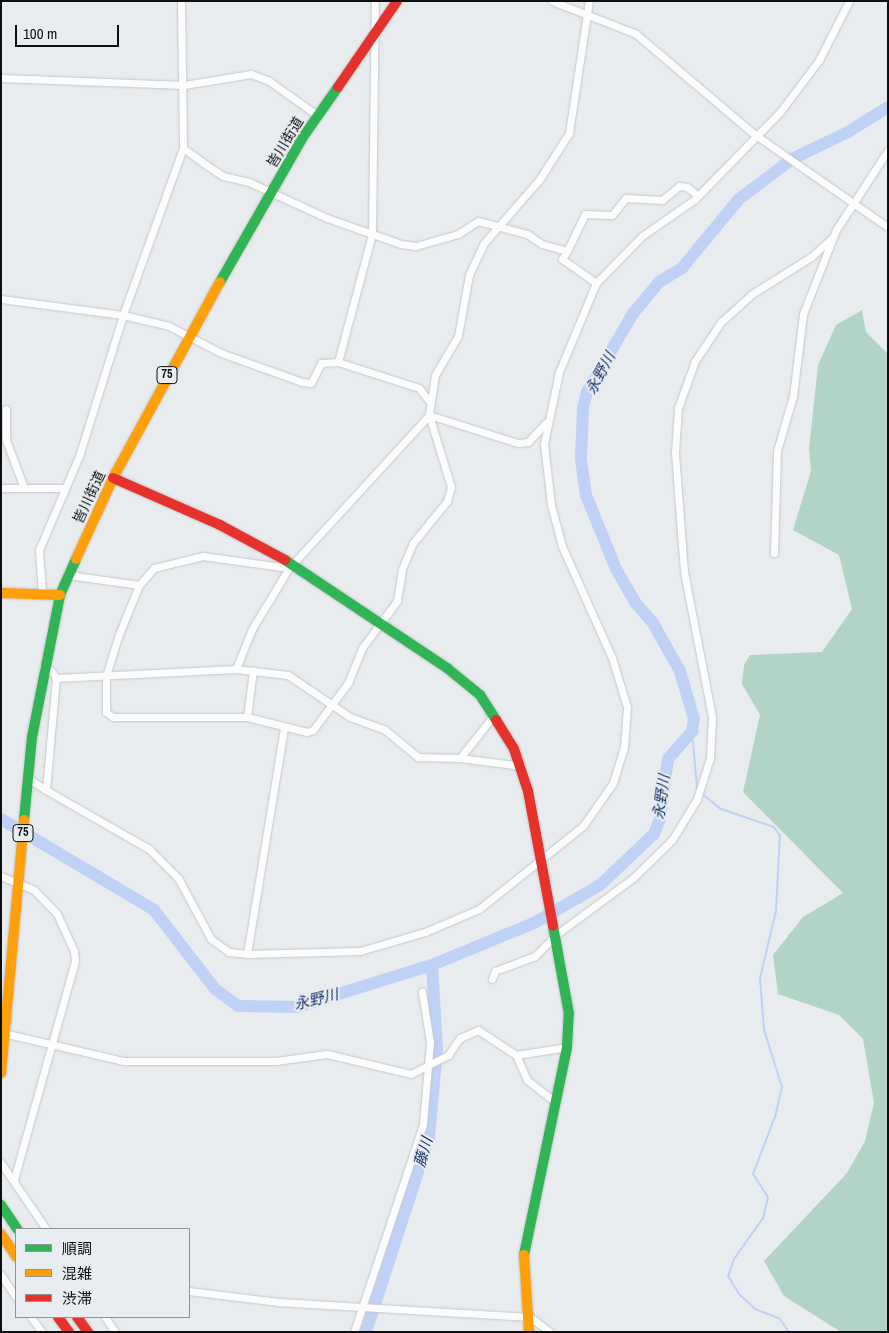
<!DOCTYPE html>
<html>
<head>
<meta charset="utf-8">
<style>
	body { margin:0 }
	#map { position:relative; width:889px; height:1333px; overflow:hidden; background:#e9ecef; font-family:"Archivo Narrow","Noto Sans JP",sans-serif }
	div>[style] { position:absolute }
	.forest>* { inset:0; background:#b2d4c6 }
	.stream>* { height:2px; margin:-1px; padding:0 1px; transform-origin:1px; border-radius:1px; background:#bfd1f5 }
	.river>* { height:12px; margin:-6px; padding:0 6px; transform-origin:6px; border-radius:6px; background:#bfd1f5 }
	.roads { filter:drop-shadow(0 0 1px #c4c7c8) drop-shadow(0 0 1px #c4c7c8) }
	.street>* { height:7px; margin:-3.5px; padding:0 3.5px; transform-origin:3.5px; border-radius:3.5px; background:#fcfcfd }
	.fast>* { height:10px; margin:-5px; padding:0 5px; transform-origin:5px; border-radius:5px; background:#30b455 }
	.slow>* { height:10px; margin:-5px; padding:0 5px; transform-origin:5px; border-radius:5px; background:#ff9f0a }
	.jam>* { height:10px; margin:-5px; padding:0 5px; transform-origin:5px; border-radius:5px; background:#e5322d }
	span { translate:-50% -50%; white-space:nowrap; text-align:center; line-height:1.15; -webkit-text-stroke:4px #e7edf1; paint-order:stroke }
	.shield-label span { padding:1px 4px; background:#e7edf1; border:1px solid; border-radius:4px; -webkit-text-stroke-width:0 }
	.shield-label { font-size:12px; color:#0c0e0f; font-weight:700 }
	.street-label { font-size:14px; color:#0c0e0f }
	.water-label { font-size:15px; color:#183069; font-style:italic }
	.frame { position:absolute; inset:0; border:2px solid #0c0e0f; pointer-events:none }
	.legend { position:absolute; left:15px; top:1228px; width:175px; height:90px; box-sizing:border-box; background:#e7edf1; border:1px solid #8f9497; margin:0; padding:6px 9px; list-style:none; font-size:15px; color:#0c0e0f }
	.legend li { display:flex; align-items:center; gap:10px; height:25px }
	.legend b { width:25px; border:1px solid #8f9497 }
	.scale { position:absolute; left:15px; top:25px; width:104px; height:22px; box-sizing:border-box; border:2px solid #0c0e0f; border-top:0; padding-left:6px; font-size:15px; line-height:18px; white-space:nowrap; color:#0c0e0f; -webkit-text-stroke:4px #e7edf1; paint-order:stroke }
</style>
</head>
<body>
<div id="map">
	<div class="forest">
		<i style="clip-path:polygon(862px 310px,866px 332px,888px 354px,888px 1332px,841px 1332px,784px 1296px,764px 1261px,847px 1173px,865px 1141px,874px 1103px,863px 1039px,839px 1015px,778px 994px,773px 955px,803px 917px,843px 893px,743px 792px,760px 715px,742px 684px,744px 665px,750px 655px,822px 652px,852px 609px,839px 555px,793px 530px,811px 471px,809px 449px,818px 365px,836px 325px)"></i>
	</div>
	<div class="stream">
		<i style="left:692px;top:731px;width:57px;rotate:85deg"></i>
		<i style="left:701px;top:793px;width:26px;rotate:39deg"></i>
		<i style="left:721px;top:809px;width:56px;rotate:18.8deg"></i>
		<i style="left:774px;top:827px;width:11px;rotate:56deg"></i>
		<i style="left:780px;top:836px;width:75px;rotate:93.1deg"></i>
		<i style="left:776px;top:911px;width:69px;rotate:103.4deg"></i>
		<i style="left:760px;top:978px;width:52px;rotate:85.6deg"></i>
		<i style="left:764px;top:1030px;width:60px;rotate:72.5deg"></i>
		<i style="left:782px;top:1087px;width:28px;rotate:103deg"></i>
		<i style="left:776px;top:1114px;width:64px;rotate:111deg"></i>
		<i style="left:753px;top:1174px;width:27px;rotate:57deg"></i>
		<i style="left:768px;top:1197px;width:22px;rotate:103deg"></i>
		<i style="left:763px;top:1218px;width:50px;rotate:125.3deg"></i>
		<i style="left:734px;top:1259px;width:18px;rotate:109deg"></i>
		<i style="left:728px;top:1276px;width:22px;rotate:58deg"></i>
		<i style="left:740px;top:1295px;width:21px;rotate:43deg"></i>
		<i style="left:755px;top:1309px;width:26px;rotate:21deg"></i>
		<i style="left:779px;top:1318px;width:17px;rotate:54deg"></i>
	</div>
	<div class="river">
		<i style="left:1px;top:819px;width:178px;rotate:30.7deg"></i>
		<i style="left:154px;top:910px;width:100px;rotate:52.3deg"></i>
		<i style="left:215px;top:989px;width:29px;rotate:36deg"></i>
		<i style="left:238px;top:1006px;width:59px;rotate:1deg"></i>
		<i style="left:297px;top:1007px;width:141px;rotate:-17.3deg"></i>
		<i style="left:432px;top:965px;width:110px;rotate:-22.4deg"></i>
		<i style="left:534px;top:923px;width:76px;rotate:-29.9deg"></i>
		<i style="left:600px;top:885px;width:74px;rotate:-43.4deg"></i>
		<i style="left:654px;top:834px;width:16px;rotate:-68deg"></i>
		<i style="left:660px;top:819px;width:61px;rotate:-82.4deg"></i>
		<i style="left:668px;top:759px;width:37px;rotate:-49deg"></i>
		<i style="left:692px;top:731px;width:12px;rotate:-81deg"></i>
		<i style="left:694px;top:719px;width:50px;rotate:-106.3deg"></i>
		<i style="left:680px;top:671px;width:55px;rotate:-119.4deg"></i>
		<i style="left:653px;top:623px;width:28px;rotate:-131deg"></i>
		<i style="left:635px;top:602px;width:38px;rotate:-120deg"></i>
		<i style="left:616px;top:569px;width:80px;rotate:-112.1deg"></i>
		<i style="left:586px;top:495px;width:37px;rotate:-98deg"></i>
		<i style="left:581px;top:458px;width:50px;rotate:-87.7deg"></i>
		<i style="left:583px;top:408px;width:16px;rotate:-76deg"></i>
		<i style="left:587px;top:392px;width:89px;rotate:-59.7deg"></i>
		<i style="left:632px;top:315px;width:43px;rotate:-50.7deg"></i>
		<i style="left:659px;top:282px;width:27px;rotate:-31deg"></i>
		<i style="left:682px;top:268px;width:89px;rotate:-50.4deg"></i>
		<i style="left:739px;top:199px;width:66px;rotate:-37deg"></i>
		<i style="left:792px;top:159px;width:62px;rotate:-25.7deg"></i>
		<i style="left:848px;top:132px;width:47px;rotate:-32deg"></i>
		<i style="left:366px;top:1332px;width:204px;rotate:-72deg"></i>
		<i style="left:429px;top:1138px;width:89px;rotate:-84.9deg"></i>
		<i style="left:437px;top:1049px;width:84px;rotate:-93.4deg"></i>
	</div>
	<div class="roads">
		<div class="street">
			<i style="left:181px;top:1px;width:147px;rotate:89.2deg"></i>
			<i style="left:183px;top:148px;width:24px;rotate:36deg"></i>
			<i style="left:202px;top:162px;width:25px;rotate:34deg"></i>
			<i style="left:223px;top:176px;width:27px;rotate:13deg"></i>
			<i style="left:249px;top:182px;width:86px;rotate:24.8deg"></i>
			<i style="left:327px;top:218px;width:78px;rotate:19.4deg"></i>
			<i style="left:401px;top:244px;width:15px;rotate:8deg"></i>
			<i style="left:416px;top:246px;width:44px;rotate:-15.9deg"></i>
			<i style="left:458px;top:234px;width:24px;rotate:-33deg"></i>
			<i style="left:478px;top:221px;width:51px;rotate:14.9deg"></i>
			<i style="left:527px;top:234px;width:18px;rotate:34deg"></i>
			<i style="left:542px;top:244px;width:26px;rotate:16deg"></i>
			<i style="left:567px;top:251px;width:9px;rotate:122deg"></i>
			<i style="left:562px;top:259px;width:42px;rotate:35.2deg"></i>
			<i style="left:552px;top:1px;width:90px;rotate:21.4deg"></i>
			<i style="left:636px;top:34px;width:155px;rotate:40.3deg"></i>
			<i style="left:754px;top:134px;width:163px;rotate:34.8deg"></i>
			<i style="left:1px;top:78px;width:183px;rotate:2.2deg"></i>
			<i style="left:184px;top:85px;width:68px;rotate:-9.3deg"></i>
			<i style="left:251px;top:74px;width:19px;rotate:21deg"></i>
			<i style="left:269px;top:81px;width:59px;rotate:35.3deg"></i>
			<i style="left:183px;top:148px;width:177px;rotate:109.8deg"></i>
			<i style="left:123px;top:315px;width:47px;rotate:13.4deg"></i>
			<i style="left:169px;top:326px;width:59px;rotate:27.4deg"></i>
			<i style="left:221px;top:353px;width:86px;rotate:19.7deg"></i>
			<i style="left:302px;top:382px;width:9px;rotate:6deg"></i>
			<i style="left:311px;top:383px;width:22px;rotate:-63deg"></i>
			<i style="left:321px;top:363px;width:17px;rotate:-3deg"></i>
			<i style="left:338px;top:362px;width:85px;rotate:17.8deg"></i>
			<i style="left:419px;top:388px;width:18px;rotate:52deg"></i>
			<i style="left:567px;top:251px;width:41px;rotate:-64.1deg"></i>
			<i style="left:585px;top:214px;width:27px;rotate:2deg"></i>
			<i style="left:612px;top:215px;width:22px;rotate:-51deg"></i>
			<i style="left:626px;top:198px;width:36px;rotate:3deg"></i>
			<i style="left:662px;top:200px;width:22px;rotate:-39deg"></i>
			<i style="left:679px;top:186px;width:8px;rotate:7deg"></i>
			<i style="left:687px;top:187px;width:14px;rotate:39deg"></i>
			<i style="left:1px;top:299px;width:123px;rotate:7.5deg"></i>
			<i style="left:123px;top:315px;width:148px;rotate:107.3deg"></i>
			<i style="left:79px;top:456px;width:102px;rotate:113.1deg"></i>
			<i style="left:39px;top:550px;width:42px;rotate:85.9deg"></i>
			<i style="left:338px;top:362px;width:132px;rotate:-75.1deg"></i>
			<i style="left:372px;top:234px;width:233px;rotate:-89.3deg"></i>
			<i style="left:6px;top:409px;width:31px;rotate:90deg"></i>
			<i style="left:6px;top:440px;width:51px;rotate:69.4deg"></i>
			<i style="left:24px;top:488px;width:41px"></i>
			<i style="left:429px;top:415px;width:93px;rotate:17.5deg"></i>
			<i style="left:518px;top:443px;width:10px;rotate:-6deg"></i>
			<i style="left:528px;top:442px;width:26px;rotate:-47deg"></i>
			<i style="left:1px;top:488px;width:23px"></i>
			<i style="left:774px;top:553px;width:102px;rotate:-88.3deg"></i>
			<i style="left:777px;top:451px;width:57px;rotate:-73.8deg"></i>
			<i style="left:793px;top:396px;width:83px;rotate:-83deg"></i>
			<i style="left:803px;top:314px;width:90px;rotate:-68.6deg"></i>
			<i style="left:836px;top:230px;width:95px;rotate:-57deg"></i>
			<i style="left:289px;top:568px;width:87px;rotate:-172.1deg"></i>
			<i style="left:203px;top:556px;width:50px;rotate:166.2deg"></i>
			<i style="left:154px;top:568px;width:23px;rotate:131deg"></i>
			<i style="left:139px;top:585px;width:56px;rotate:112deg"></i>
			<i style="left:118px;top:637px;width:41px;rotate:107.1deg"></i>
			<i style="left:106px;top:676px;width:36px;rotate:90deg"></i>
			<i style="left:106px;top:712px;width:9px;rotate:36deg"></i>
			<i style="left:113px;top:717px;width:134px"></i>
			<i style="left:247px;top:717px;width:62px;rotate:14deg"></i>
			<i style="left:307px;top:732px;width:6px;rotate:-18deg"></i>
			<i style="left:313px;top:730px;width:59px;rotate:-53.3deg"></i>
			<i style="left:348px;top:683px;width:38px;rotate:-68deg"></i>
			<i style="left:362px;top:648px;width:59px;rotate:-53.3deg"></i>
			<i style="left:397px;top:601px;width:32px;rotate:-81deg"></i>
			<i style="left:402px;top:569px;width:28px;rotate:-67deg"></i>
			<i style="left:413px;top:543px;width:54px;rotate:-51deg"></i>
			<i style="left:447px;top:501px;width:15px;rotate:-74deg"></i>
			<i style="left:451px;top:487px;width:75px;rotate:-107deg"></i>
			<i style="left:429px;top:415px;width:40px;rotate:-81.5deg"></i>
			<i style="left:435px;top:375px;width:45px;rotate:-59.5deg"></i>
			<i style="left:458px;top:336px;width:62px;rotate:-79.8deg"></i>
			<i style="left:469px;top:275px;width:35px;rotate:-65deg"></i>
			<i style="left:484px;top:243px;width:84px;rotate:-48.9deg"></i>
			<i style="left:539px;top:180px;width:56px;rotate:-57.4deg"></i>
			<i style="left:569px;top:133px;width:134px;rotate:-81.4deg"></i>
			<i style="left:68px;top:575px;width:72px;rotate:8deg"></i>
			<i style="left:43px;top:668px;width:9px;rotate:21deg"></i>
			<i style="left:51px;top:671px;width:9px;rotate:54deg"></i>
			<i style="left:56px;top:678px;width:180px;rotate:-2.9deg"></i>
			<i style="left:236px;top:669px;width:52px;rotate:6.6deg"></i>
			<i style="left:288px;top:675px;width:75px;rotate:34.1deg"></i>
			<i style="left:350px;top:717px;width:37px;rotate:20deg"></i>
			<i style="left:385px;top:730px;width:43px;rotate:39.3deg"></i>
			<i style="left:418px;top:757px;width:42px;rotate:1.4deg"></i>
			<i style="left:460px;top:758px;width:55px;rotate:-51.7deg"></i>
			<i style="left:236px;top:669px;width:43px;rotate:-68.2deg"></i>
			<i style="left:252px;top:629px;width:71px;rotate:-58.8deg"></i>
			<i style="left:289px;top:568px;width:207px;rotate:-47.5deg"></i>
			<i style="left:247px;top:717px;width:47px;rotate:-82.7deg"></i>
			<i style="left:460px;top:758px;width:62px;rotate:7.5deg"></i>
			<i style="left:29px;top:779px;width:20px;rotate:33deg"></i>
			<i style="left:46px;top:790px;width:112px;rotate:-84.9deg"></i>
			<i style="left:46px;top:790px;width:119px;rotate:29.8deg"></i>
			<i style="left:149px;top:849px;width:41px;rotate:45deg"></i>
			<i style="left:178px;top:878px;width:69px;rotate:61.6deg"></i>
			<i style="left:211px;top:939px;width:22px;rotate:36deg"></i>
			<i style="left:229px;top:952px;width:18px;rotate:6deg"></i>
			<i style="left:247px;top:954px;width:113px;rotate:-1.5deg"></i>
			<i style="left:360px;top:951px;width:68px;rotate:-16.3deg"></i>
			<i style="left:425px;top:932px;width:59px;rotate:-23.1deg"></i>
			<i style="left:479px;top:909px;width:133px;rotate:-38.6deg"></i>
			<i style="left:583px;top:826px;width:52px;rotate:-55.1deg"></i>
			<i style="left:613px;top:783px;width:37px;rotate:-73deg"></i>
			<i style="left:624px;top:748px;width:41px;rotate:-85.8deg"></i>
			<i style="left:627px;top:707px;width:51px;rotate:-107deg"></i>
			<i style="left:612px;top:658px;width:123px;rotate:-114.1deg"></i>
			<i style="left:562px;top:546px;width:42px;rotate:-105deg"></i>
			<i style="left:551px;top:505px;width:61px;rotate:-96.5deg"></i>
			<i style="left:544px;top:444px;width:74px;rotate:-78.2deg"></i>
			<i style="left:559px;top:372px;width:96px;rotate:-67.4deg"></i>
			<i style="left:596px;top:283px;width:66px;rotate:-45.6deg"></i>
			<i style="left:642px;top:236px;width:65px;rotate:-34.9deg"></i>
			<i style="left:695px;top:199px;width:122px;rotate:-45.7deg"></i>
			<i style="left:780px;top:112px;width:65px;rotate:-53.1deg"></i>
			<i style="left:819px;top:60px;width:66px;rotate:-63deg"></i>
			<i style="left:1px;top:876px;width:36px;rotate:23deg"></i>
			<i style="left:34px;top:890px;width:33px;rotate:46deg"></i>
			<i style="left:57px;top:914px;width:41px;rotate:65.3deg"></i>
			<i style="left:74px;top:951px;width:10px;rotate:84deg"></i>
			<i style="left:75px;top:961px;width:227px;rotate:105.6deg"></i>
			<i style="left:247px;top:954px;width:230px;rotate:-80.7deg"></i>
			<i style="left:492px;top:979px;width:9px;rotate:-69deg"></i>
			<i style="left:495px;top:971px;width:43px;rotate:-20.6deg"></i>
			<i style="left:535px;top:956px;width:31px;rotate:-45deg"></i>
			<i style="left:557px;top:934px;width:94px;rotate:-36.4deg"></i>
			<i style="left:633px;top:878px;width:54px;rotate:-44.3deg"></i>
			<i style="left:672px;top:840px;width:48px;rotate:-58.6deg"></i>
			<i style="left:697px;top:799px;width:43px;rotate:-72.4deg"></i>
			<i style="left:710px;top:758px;width:41px;rotate:-87.2deg"></i>
			<i style="left:712px;top:717px;width:148px;rotate:-100.9deg"></i>
			<i style="left:684px;top:572px;width:119px;rotate:-94.3deg"></i>
			<i style="left:675px;top:453px;width:45px;rotate:-86.2deg"></i>
			<i style="left:678px;top:408px;width:50px;rotate:-70.1deg"></i>
			<i style="left:695px;top:361px;width:47px;rotate:-56.3deg"></i>
			<i style="left:721px;top:322px;width:42px;rotate:-42.1deg"></i>
			<i style="left:752px;top:294px;width:70px;rotate:-32.1deg"></i>
			<i style="left:811px;top:257px;width:30px;rotate:-42deg"></i>
			<i style="left:3px;top:1033px;width:123px;rotate:13.1deg"></i>
			<i style="left:123px;top:1061px;width:153px"></i>
			<i style="left:276px;top:1061px;width:51px;rotate:-7.8deg"></i>
			<i style="left:327px;top:1054px;width:86px;rotate:13.4deg"></i>
			<i style="left:411px;top:1074px;width:42px;rotate:-27.2deg"></i>
			<i style="left:448px;top:1055px;width:21px;rotate:-55deg"></i>
			<i style="left:460px;top:1038px;width:20px;rotate:-24deg"></i>
			<i style="left:478px;top:1030px;width:45px;rotate:33.3deg"></i>
			<i style="left:516px;top:1055px;width:27px;rotate:66deg"></i>
			<i style="left:527px;top:1080px;width:37px;rotate:38deg"></i>
			<i style="left:516px;top:1055px;width:52px;rotate:-8.9deg"></i>
			<i style="left:1px;top:1163px;width:80px;rotate:55.7deg"></i>
			<i style="left:1px;top:1275px;width:27px;rotate:56deg"></i>
			<i style="left:189px;top:1291px;width:90px;rotate:7deg"></i>
			<i style="left:278px;top:1302px;width:252px;rotate:3.4deg"></i>
			<i style="left:530px;top:1317px;width:25px;rotate:37deg"></i>
			<i style="left:31px;top:1317px;width:19px;rotate:54deg"></i>
			<i style="left:105px;top:1317px;width:18px;rotate:56deg"></i>
			<i style="left:354px;top:1332px;width:219px;rotate:-71.6deg"></i>
			<i style="left:423px;top:1124px;width:82px;rotate:-85.1deg"></i>
			<i style="left:430px;top:1042px;width:51px;rotate:-99.1deg"></i>
		</div>
		<div class="fast">
			<i style="left:220px;top:282px;width:167px;rotate:-60.2deg"></i>
			<i style="left:303px;top:137px;width:61px;rotate:-55deg"></i>
			<i style="left:285px;top:560px;width:195px;rotate:33.7deg"></i>
			<i style="left:447px;top:668px;width:43px;rotate:39.3deg"></i>
			<i style="left:480px;top:695px;width:30px;rotate:57deg"></i>
			<i style="left:24px;top:820px;width:83px;rotate:-84.5deg"></i>
			<i style="left:32px;top:737px;width:145px;rotate:-78.8deg"></i>
			<i style="left:60px;top:595px;width:39px;rotate:-66deg"></i>
			<i style="left:1px;top:1205px;width:29px;rotate:56deg"></i>
			<i style="left:524px;top:1255px;width:212px;rotate:-78.3deg"></i>
			<i style="left:567px;top:1047px;width:33px;rotate:-87deg"></i>
			<i style="left:569px;top:1014px;width:89px;rotate:-100.3deg"></i>
		</div>
		<div class="slow">
			<i style="left:76px;top:559px;width:89px;rotate:-65.4deg"></i>
			<i style="left:113px;top:478px;width:223px;rotate:-61.4deg"></i>
			<i style="left:1px;top:593px;width:59px;rotate:1.9deg"></i>
			<i style="left:1px;top:1073px;width:254px;rotate:-84.8deg"></i>
			<i style="left:1px;top:1234px;width:27px;rotate:56deg"></i>
			<i style="left:524px;top:1255px;width:77px;rotate:86.3deg"></i>
		</div>
		<div class="jam">
			<i style="left:338px;top:87px;width:104px;rotate:-55.5deg"></i>
			<i style="left:113px;top:478px;width:117px;rotate:23.7deg"></i>
			<i style="left:220px;top:525px;width:74px;rotate:28.3deg"></i>
			<i style="left:496px;top:720px;width:34px;rotate:58deg"></i>
			<i style="left:514px;top:749px;width:44px;rotate:71.6deg"></i>
			<i style="left:528px;top:791px;width:137px;rotate:79.5deg"></i>
			<i style="left:58px;top:1317px;width:19px;rotate:54deg"></i>
			<i style="left:77px;top:1317px;width:19px;rotate:54deg"></i>
		</div>
	</div>
	<div class="shield-label">
		<span style="left:167px;top:375px">75</span>
		<span style="left:23px;top:833px">75</span>
	</div>
	<div class="street-label">
		<span style="left:285px;top:142px;rotate:-59deg">皆川街道</span>
		<span style="left:89px;top:497px;rotate:-65deg">皆川街道</span>
	</div>
	<div class="water-label">
		<span style="left:600px;top:373px;rotate:-62deg">永野川</span>
		<span style="left:661px;top:797px;rotate:-82deg">永野川</span>
		<span style="left:316px;top:999px;rotate:-14deg">永野川</span>
		<span style="left:423px;top:1152px;rotate:-74deg">藤川</span>
	</div>
	<div class="frame"></div>
	<ul class="legend">
	<li><b style="height:6px;background:#30b455"></b>順調</li>
	<li><b style="height:6px;background:#ff9f0a"></b>混雑</li>
	<li><b style="height:6px;background:#e5322d"></b>渋滞</li>
	</ul>
	<div class="scale">100 m</div>
</div>
</body>
</html>
